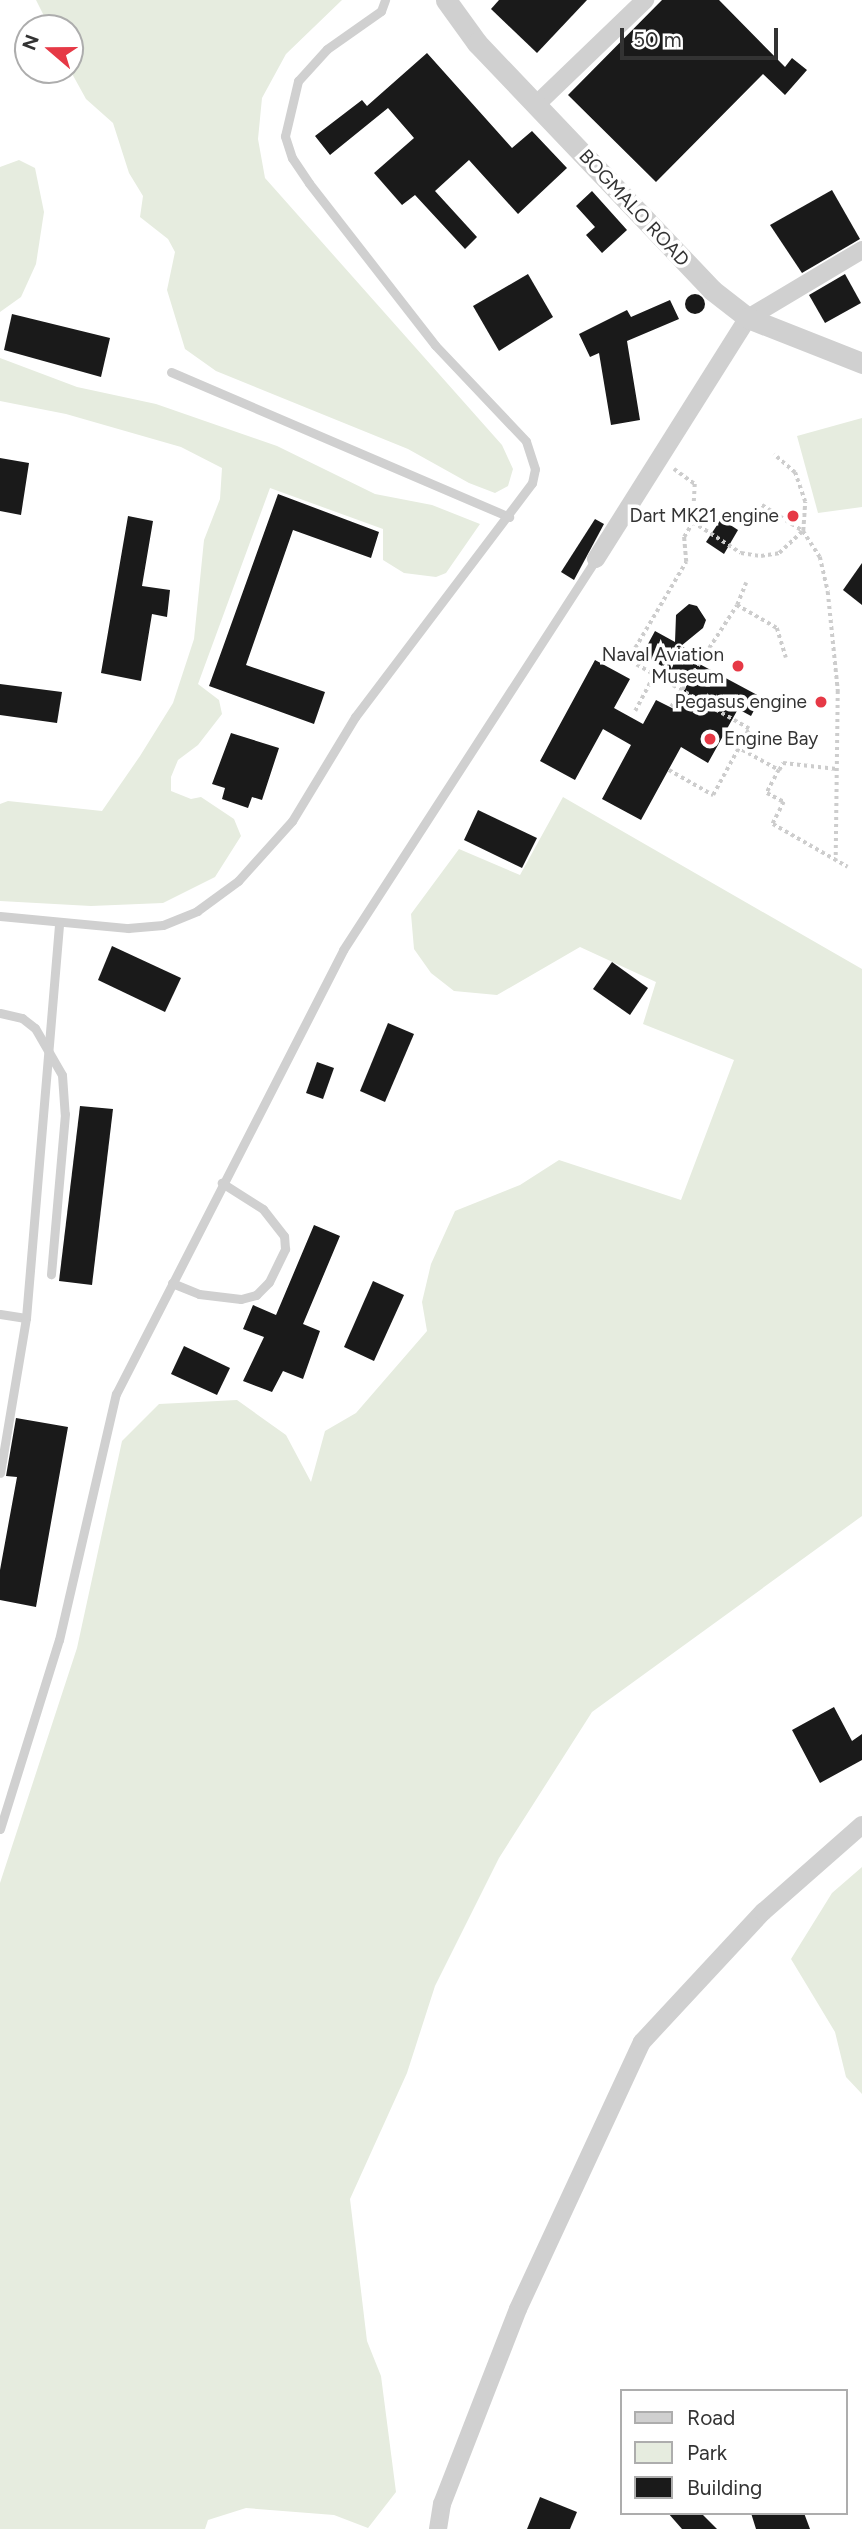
<!DOCTYPE html>
<html>
<head>
<meta charset="utf-8">
<style>
	body { margin:0 }
	#map { position:relative; width:862px; height:2529px; overflow:hidden; background:#fff; font-family:Figtree,sans-serif }
	div>[style] { position:absolute }
	.green>* { inset:0; background:#e6ecdf }
	.building>* { inset:0; background:#1a1a1a }
	.round { border-radius:50% }
	.path>* { height:3.5px; margin-top:-1.75px; transform-origin:0; background:repeating-linear-gradient(90deg,#cdcdcd 0 3.5px,transparent 0 7px) }
	.service>* { height:9px; margin:-4.5px; padding:0 4.5px; transform-origin:4.5px; border-radius:4.5px; background:#d0d0d0 }
	.minor>* { height:18px; margin:-9px; padding:0 9px; transform-origin:9px; border-radius:9px; background:#d0d0d0 }
	.tertiary>* { height:21px; margin:-10.5px; padding:0 10.5px; transform-origin:10.5px; border-radius:10.5px; background:#d0d0d0 }
	.dots>* { width:19px; height:19px; translate:-50% -50%; box-sizing:border-box; border:4px solid #fff; border-radius:50% }
	span { translate:-50% -50%; white-space:nowrap; text-align:center; line-height:1.15; -webkit-text-stroke:7px #fff; paint-order:stroke }
	.street-label { font-size:19px; color:#333 }
	.poi-label { font-size:19px; color:#333 }
	.right { translate:-100% -50%; text-align:right }
	.left { translate:0 -50%; text-align:left }
	.legend { position:absolute; left:620px; top:2389px; width:228px; height:126px; box-sizing:border-box; background:#fff; border:2px solid #adadad; margin:0; padding:9px 12px; list-style:none; font-size:21px; color:#333 }
	.legend li { display:flex; align-items:center; gap:14px; height:35px }
	.legend b { width:35px; border:2px solid #adadad }
	.north { position:absolute; left:14px; top:14px; width:70px; height:70px; box-sizing:border-box; background:#fff; border:2px solid #adadad; border-radius:50%; rotate:290deg; font-size:19px; font-weight:700; line-height:28px; text-align:center; color:#333 }
	.north::after { content:''; display:block; margin:auto; width:24px; height:32px; background:#e63946; clip-path:polygon(50% 0,100% 100%,50% 72%,0 100%) }
	.scale { position:absolute; left:620px; top:28px; width:158px; height:32px; box-sizing:border-box; border:4px solid #333; border-top:0; padding-left:9px; font-size:21px; line-height:24px; white-space:nowrap; color:#333; -webkit-text-stroke:5px #fff; paint-order:stroke }
</style>
</head>
<body>
<div id="map">
	<div class="green">
		<i style="clip-path:polygon(36px 0,342px 0,286px 54px,262px 98px,258px 139px,265px 178px,502px 445px,513px 469px,508px 486px,495px 493px,469px 483px,408px 449px,216px 371px,185px 349px,167px 290px,175px 252px,168px 239px,140px 217px,143px 196px,129px 173px,113px 123px,86px 99px,70px 70px,70px 28px,50px 28px)"></i>
		<i style="clip-path:polygon(19px 160px,35px 168px,44px 212px,36px 264px,21px 297px,0 312px,0 167px)"></i>
		<i style="clip-path:polygon(0 358px,77px 387px,156px 404px,277px 446px,375px 494px,432px 505px,480px 524px,446px 573px,436px 577px,404px 573px,383px 560px,383px 529px,270px 488px,198px 684px,219px 700px,222px 714px,198px 745px,178px 760px,171px 777px,171px 791px,191px 799px,201px 797px,234px 819px,241px 836px,215px 877px,163px 903px,91px 906px,0 901px,0 804px,8px 801px,102px 811px,140px 756px,173px 703px,194px 639px,204px 540px,220px 499px,222px 468px,181px 447px,66px 414px,0 401px)"></i>
		<i style="clip-path:polygon(862px 418px,862px 507px,818px 513px,797px 436px)"></i>
		<i style="clip-path:polygon(563px 797px,862px 969px,862px 1516px,592px 1712px,499px 1858px,435px 1986px,407px 2073px,350px 2199px,367px 2341px,381px 2376px,396px 2492px,368px 2528px,334px 2515px,246px 2508px,208px 2520px,205px 2529px,0 2529px,0 1883px,77px 1648px,122px 1441px,159px 1404px,237px 1400px,286px 1435px,311px 1482px,325px 1431px,356px 1413px,427px 1331px,422px 1302px,431px 1264px,455px 1211px,520px 1185px,559px 1160px,681px 1200px,734px 1060px,643px 1024px,656px 982px,580px 947px,497px 995px,454px 991px,431px 973px,414px 949px,411px 914px,459px 849px,520px 875px)"></i>
		<i style="clip-path:polygon(862px 1867px,862px 2094px,846px 2077px,835px 2032px,791px 1959px,832px 1893px)"></i>
	</div>
	<div class="building">
		<i style="clip-path:polygon(499px 0,587px 0,537px 53px,491px 9px)"></i>
		<i style="clip-path:polygon(662px 0,719px 0,785px 67px,792px 58px,807px 70px,785px 95px,763px 74px,656px 182px,568px 95px)"></i>
		<i style="clip-path:polygon(427px 53px,512px 148px,532px 131px,567px 168px,518px 214px,469px 160px,435px 191px,477px 237px,465px 249px,415px 195px,402px 205px,374px 173px,414px 138px,388px 108px,330px 155px,315px 136px,362px 100px,367px 106px)"></i>
		<i style="clip-path:polygon(832px 190px,860px 239px,802px 273px,770px 225px)"></i>
		<i style="clip-path:polygon(592px 191px,627px 230px,602px 253px,586px 235px,595px 227px,576px 206px)"></i>
		<i style="clip-path:polygon(528px 274px,553px 317px,499px 351px,473px 306px)"></i>
		<i style="clip-path:polygon(845px 274px,861px 303px,825px 323px,809px 295px)"></i>
		<i class="round" style="left:685px;top:294px;width:20px;height:20px"></i>
		<i style="clip-path:polygon(670px 300px,679px 319px,627px 341px,640px 420px,611px 425px,599px 353px,590px 357px,579px 334px,627px 310px,631px 317px)"></i>
		<i style="clip-path:polygon(12px 314px,110px 338px,101px 377px,4px 350px)"></i>
		<i style="clip-path:polygon(0 458px,29px 463px,21px 515px,0 511px)"></i>
		<i style="clip-path:polygon(278px 494px,379px 532px,371px 558px,293px 530px,246px 665px,325px 692px,314px 724px,209px 686px)"></i>
		<i style="clip-path:polygon(128px 516px,153px 521px,142px 586px,170px 590px,167px 617px,152px 614px,141px 681px,101px 673px)"></i>
		<i style="clip-path:polygon(595px 519px,604px 524px,574px 580px,561px 572px)"></i>
		<i style="clip-path:polygon(721px 519px,738px 530px,724px 554px,706px 542px)"></i>
		<i style="clip-path:polygon(862px 563px,862px 605px,843px 590px)"></i>
		<i style="clip-path:polygon(689px 604px,697px 606px,706px 620px,703px 628px,681px 646px,696px 654px,692px 660px,761px 697px,751px 716px,738px 709px,708px 763px,681px 747px,641px 820px,602px 799px,631px 745px,603px 729px,575px 780px,540px 761px,595px 660px,630px 679px,614px 708px,643px 724px,656px 700px,674px 709px,689px 681px,642px 655px,655px 631px,675px 642px,676px 615px)"></i>
		<i style="clip-path:polygon(0 684px,62px 692px,57px 723px,0 715px)"></i>
		<i style="clip-path:polygon(231px 733px,279px 748px,262px 800px,252px 797px,248px 808px,222px 799px,225px 788px,212px 784px)"></i>
		<i style="clip-path:polygon(478px 810px,537px 838px,522px 868px,464px 840px)"></i>
		<i style="clip-path:polygon(112px 946px,181px 978px,165px 1012px,98px 980px)"></i>
		<i style="clip-path:polygon(612px 962px,648px 988px,630px 1015px,593px 989px)"></i>
		<i style="clip-path:polygon(388px 1023px,414px 1034px,385px 1102px,360px 1091px)"></i>
		<i style="clip-path:polygon(317px 1062px,334px 1068px,323px 1099px,306px 1093px)"></i>
		<i style="clip-path:polygon(80px 1106px,113px 1109px,92px 1285px,59px 1281px)"></i>
		<i style="clip-path:polygon(314px 1225px,340px 1236px,303px 1324px,320px 1331px,303px 1379px,283px 1371px,272px 1392px,243px 1381px,264px 1337px,243px 1329px,253px 1305px,276px 1315px)"></i>
		<i style="clip-path:polygon(373px 1281px,404px 1295px,374px 1361px,344px 1347px)"></i>
		<i style="clip-path:polygon(184px 1346px,230px 1368px,217px 1395px,171px 1374px)"></i>
		<i style="clip-path:polygon(16px 1418px,68px 1427px,36px 1607px,0 1600px,0 1570px,17px 1477px,6px 1476px)"></i>
		<i style="clip-path:polygon(834px 1707px,852px 1741px,862px 1734px,862px 1760px,820px 1783px,792px 1730px)"></i>
		<i style="clip-path:polygon(540px 2497px,577px 2512px,570px 2529px,527px 2529px)"></i>
		<i style="clip-path:polygon(668px 2513px,701px 2513px,717px 2529px,682px 2529px)"></i>
		<i style="clip-path:polygon(751px 2513px,804px 2513px,810px 2529px,756px 2529px)"></i>
	</div>
	<div class="path">
		<i style="left:674px;top:469px;width:26px;rotate:36deg"></i>
		<i style="left:695px;top:484px;width:38px;rotate:93deg"></i>
		<i style="left:762px;top:505px;width:49px;rotate:32.4deg"></i>
		<i style="left:803px;top:531px;width:31px;rotate:57deg"></i>
		<i style="left:820px;top:557px;width:36px;rotate:77deg"></i>
		<i style="left:828px;top:592px;width:100px;rotate:84.2deg"></i>
		<i style="left:838px;top:691px;width:170px;rotate:90.7deg"></i>
		<i style="left:737px;top:605px;width:46px;rotate:29.9deg"></i>
		<i style="left:777px;top:628px;width:31px;rotate:73deg"></i>
		<i style="left:671px;top:707px;width:121px;rotate:-57.1deg"></i>
		<i style="left:737px;top:605px;width:24px;rotate:-68deg"></i>
		<i style="left:635px;top:711px;width:40px;rotate:-62deg"></i>
		<i style="left:730px;top:743px;width:56px;rotate:28.9deg"></i>
		<i style="left:779px;top:770px;width:26px;rotate:118deg"></i>
		<i style="left:767px;top:793px;width:19px;rotate:28deg"></i>
		<i style="left:784px;top:802px;width:25px;rotate:117deg"></i>
		<i style="left:773px;top:824px;width:86px;rotate:29.8deg"></i>
		<i style="left:669px;top:770px;width:51px;rotate:29.6deg"></i>
		<i style="left:713px;top:795px;width:75px;rotate:-61.4deg"></i>
		<i style="left:749px;top:729px;width:139px;rotate:-150.3deg"></i>
		<i style="left:628px;top:660px;width:114px;rotate:-59.4deg"></i>
		<i style="left:686px;top:562px;width:25px;rotate:-95deg"></i>
		<i style="left:684px;top:537px;width:17px;rotate:-59deg"></i>
		<i style="left:693px;top:522px;width:57px;rotate:32.9deg"></i>
		<i style="left:741px;top:553px;width:20px;rotate:9deg"></i>
		<i style="left:761px;top:556px;width:18px;rotate:-9deg"></i>
		<i style="left:779px;top:553px;width:33px;rotate:-43deg"></i>
		<i style="left:803px;top:531px;width:29px;rotate:-86deg"></i>
		<i style="left:805px;top:502px;width:31px;rotate:-109deg"></i>
		<i style="left:795px;top:473px;width:28px;rotate:-139deg"></i>
		<i style="left:779px;top:770px;width:8px;rotate:-60deg"></i>
		<i style="left:783px;top:763px;width:54px;rotate:6.3deg"></i>
	</div>
	<div class="service">
		<i style="left:171px;top:372px;width:368px;rotate:23.2deg"></i>
		<i style="left:0;top:916px;width:129px;rotate:5.4deg"></i>
		<i style="left:128px;top:928px;width:35px;rotate:-5deg"></i>
		<i style="left:163px;top:925px;width:37px;rotate:-22deg"></i>
		<i style="left:197px;top:911px;width:51px;rotate:-36.2deg"></i>
		<i style="left:238px;top:881px;width:81px;rotate:-48deg"></i>
		<i style="left:292px;top:821px;width:122px;rotate:-58.8deg"></i>
		<i style="left:355px;top:717px;width:293px;rotate:-52.9deg"></i>
		<i style="left:532px;top:483px;width:14px;rotate:-78deg"></i>
		<i style="left:535px;top:469px;width:29px;rotate:-108deg"></i>
		<i style="left:526px;top:441px;width:132px;rotate:-133.5deg"></i>
		<i style="left:435px;top:345px;width:205px;rotate:-127.9deg"></i>
		<i style="left:309px;top:183px;width:30px;rotate:-124deg"></i>
		<i style="left:292px;top:158px;width:23px;rotate:-108deg"></i>
		<i style="left:285px;top:136px;width:57px;rotate:-76.7deg"></i>
		<i style="left:298px;top:81px;width:43px;rotate:-47.8deg"></i>
		<i style="left:327px;top:49px;width:66px;rotate:-35.1deg"></i>
		<i style="left:381px;top:11px;width:12px;rotate:-70deg"></i>
		<i style="left:0;top:1013px;width:23px;rotate:13deg"></i>
		<i style="left:22px;top:1018px;width:16px;rotate:38deg"></i>
		<i style="left:35px;top:1028px;width:54px;rotate:60.1deg"></i>
		<i style="left:62px;top:1075px;width:39px;rotate:86deg"></i>
		<i style="left:65px;top:1114px;width:161px;rotate:95deg"></i>
		<i style="left:172px;top:1283px;width:29px;rotate:22deg"></i>
		<i style="left:199px;top:1294px;width:42px;rotate:6.8deg"></i>
		<i style="left:241px;top:1299px;width:16px;rotate:-15deg"></i>
		<i style="left:256px;top:1295px;width:18px;rotate:-45deg"></i>
		<i style="left:269px;top:1282px;width:37px;rotate:-64deg"></i>
		<i style="left:285px;top:1249px;width:13px;rotate:-94deg"></i>
		<i style="left:284px;top:1236px;width:34px;rotate:-128deg"></i>
		<i style="left:263px;top:1209px;width:49px;rotate:-147.6deg"></i>
		<i style="left:0;top:1314px;width:26px;rotate:9deg"></i>
		<i style="left:26px;top:1318px;width:157px;rotate:99.5deg"></i>
		<i style="left:26px;top:1318px;width:395px;rotate:-85.2deg"></i>
		<i style="left:0;top:1829px;width:198px;rotate:-72.7deg"></i>
		<i style="left:59px;top:1640px;width:253px;rotate:-77deg"></i>
		<i style="left:116px;top:1394px;width:499px;rotate:-62.9deg"></i>
		<i style="left:343px;top:950px;width:466px;rotate:-57.1deg"></i>
	</div>
	<div class="minor">
		<i style="left:538px;top:103px;width:149px;rotate:-43.9deg"></i>
		<i style="left:596px;top:559px;width:285px;rotate:-57.8deg"></i>
		<i style="left:748px;top:318px;width:133px;rotate:-30.8deg"></i>
		<i style="left:438px;top:2529px;width:25px;rotate:-81deg"></i>
		<i style="left:442px;top:2504px;width:209px;rotate:-68.7deg"></i>
		<i style="left:518px;top:2309px;width:294px;rotate:-65.1deg"></i>
		<i style="left:642px;top:2042px;width:178px;rotate:-47.1deg"></i>
		<i style="left:763px;top:1912px;width:132px;rotate:-41.3deg"></i>
	</div>
	<div class="tertiary">
		<i style="left:446px;top:0;width:53px;rotate:54.2deg"></i>
		<i style="left:477px;top:43px;width:341px;rotate:46.4deg"></i>
		<i style="left:712px;top:290px;width:46px;rotate:37.9deg"></i>
		<i style="left:748px;top:318px;width:123px;rotate:21.5deg"></i>
	</div>
	<div class="dots">
		<i style="left:793px;top:516px;background:#e63946"></i>
		<i style="left:738px;top:666px;background:#e63946"></i>
		<i style="left:821px;top:702px;background:#e63946"></i>
		<i style="left:710px;top:739px;background:#e63946"></i>
	</div>
	<div class="street-label">
		<span style="left:634px;top:208px;rotate:47deg">BOGMALO ROAD</span>
	</div>
	<div class="poi-label">
		<span class="right" style="left:779px;top:516px">Dart MK21 engine</span>
		<span class="right" style="left:724px;top:666px">Naval Aviation<br>Museum</span>
		<span class="right" style="left:807px;top:702px">Pegasus engine</span>
		<span class="left" style="left:724px;top:739px">Engine Bay</span>
	</div>
	<ul class="legend">
	<li><b style="height:9px;background:#d0d0d0"></b>Road</li>
	<li><b style="height:19px;background:#e6ecdf"></b>Park</li>
	<li><b style="height:19px;background:#1a1a1a"></b>Building</li>
	</ul>
	<div class="north">N</div>
	<div class="scale">50 m</div>
</div>
</body>
</html>
